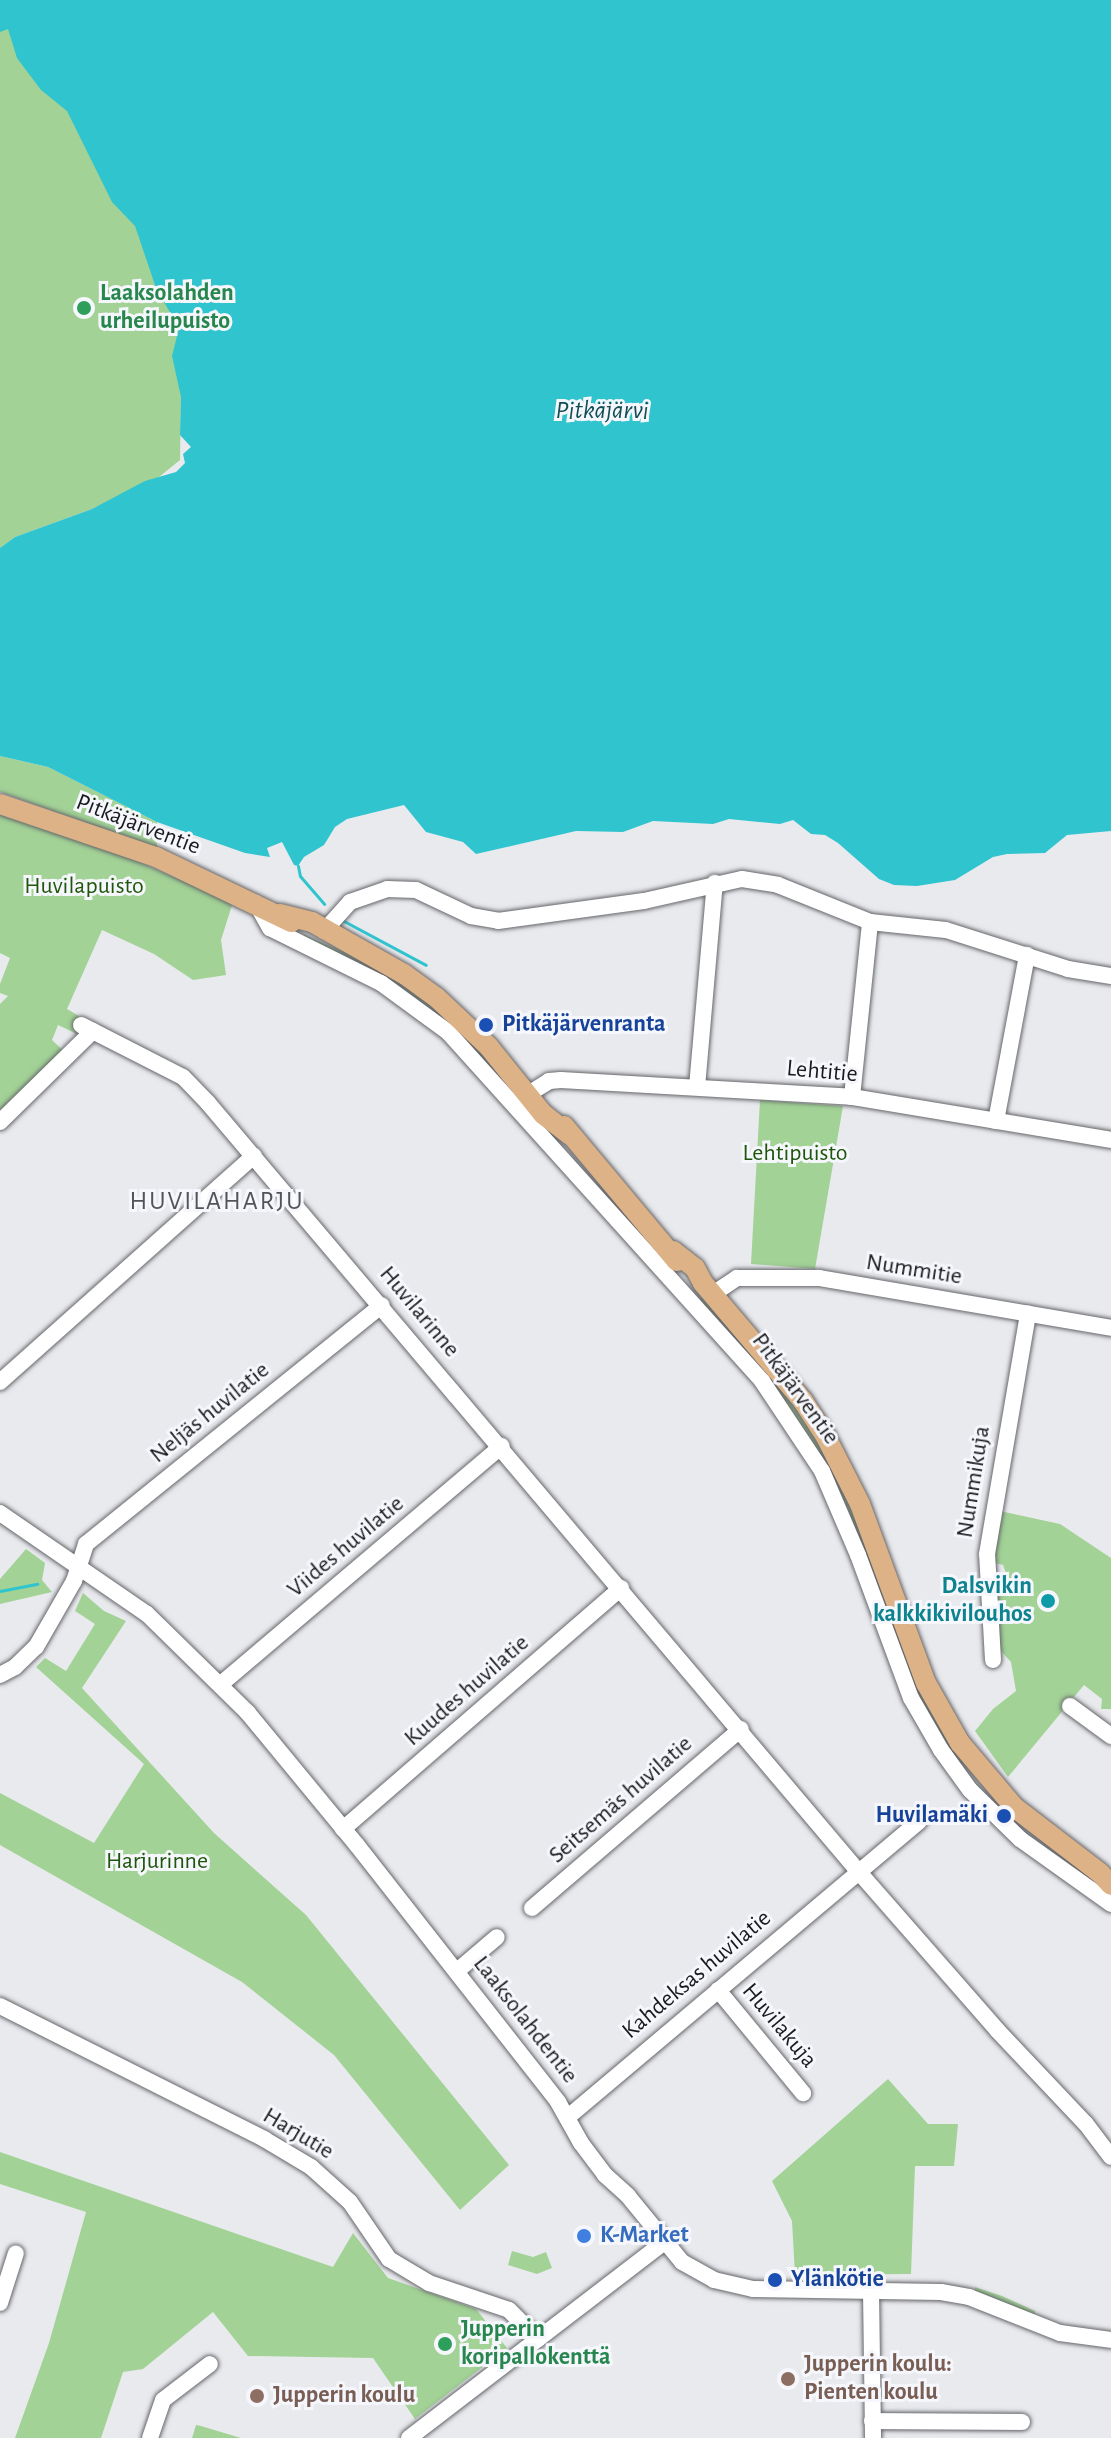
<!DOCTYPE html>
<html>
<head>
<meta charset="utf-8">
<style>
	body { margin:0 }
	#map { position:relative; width:1111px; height:2438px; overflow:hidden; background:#e9eaee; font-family:"Alegreya Sans",sans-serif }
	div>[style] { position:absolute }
	.green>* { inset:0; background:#a2d296 }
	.water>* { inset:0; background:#30c4cf }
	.stream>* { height:3px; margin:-1.5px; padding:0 1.5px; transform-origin:1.5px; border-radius:1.5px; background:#30c4cf }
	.roads { filter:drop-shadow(0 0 2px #65666a) drop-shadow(0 0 2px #65666a) }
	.minor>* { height:16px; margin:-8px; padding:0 8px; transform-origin:8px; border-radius:8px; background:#fff }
	.major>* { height:20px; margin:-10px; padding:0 10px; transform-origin:10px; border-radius:10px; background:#ddb287 }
	.dots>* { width:22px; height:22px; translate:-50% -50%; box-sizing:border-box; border:4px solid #f6f7fc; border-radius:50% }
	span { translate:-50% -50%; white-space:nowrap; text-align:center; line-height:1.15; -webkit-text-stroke:6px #f6f7fc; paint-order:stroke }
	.leisure-label { font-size:24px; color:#27864d; font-weight:700 }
	.left { translate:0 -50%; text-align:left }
	.street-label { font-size:24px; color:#1a1a1c }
	.park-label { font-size:24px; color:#1f560b }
	.transit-label { font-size:24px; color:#164399; font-weight:700 }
	.right { translate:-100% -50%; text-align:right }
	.culture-label { font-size:24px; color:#0d838f; font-weight:700 }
	.shop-label { font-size:24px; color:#366cbe; font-weight:700 }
	.education-label { font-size:24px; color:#785e54; font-weight:700 }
	.water-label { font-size:26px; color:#124e53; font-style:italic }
	.neighbourhood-label { font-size:26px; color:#535457; letter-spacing:2px }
</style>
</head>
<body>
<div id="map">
	<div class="green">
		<i style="clip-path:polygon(0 0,181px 198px,181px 397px,180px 460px,159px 477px,92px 509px,15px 537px,0 548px)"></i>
		<i style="clip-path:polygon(0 756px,48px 767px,157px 822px,157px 848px,0 792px)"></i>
		<i style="clip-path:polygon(0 814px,94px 843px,233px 902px,221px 940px,226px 975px,193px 980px,154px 954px,102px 930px,67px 1009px,84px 1019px,81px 1025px,77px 1034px,58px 1025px,52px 1040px,69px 1056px,0 1122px,0 1004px,8px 996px,0 993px,0 984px,10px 958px,0 953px)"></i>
		<i style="clip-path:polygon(303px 934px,374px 966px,445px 1013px,543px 1120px,473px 1054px,301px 939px)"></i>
		<i style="clip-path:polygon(760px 1100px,843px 1106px,815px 1269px,751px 1264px)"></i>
		<i style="clip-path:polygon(701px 1297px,792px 1400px,833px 1462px,965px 1762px,958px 1768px,929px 1725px,841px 1498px,700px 1303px)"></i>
		<i style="clip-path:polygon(1000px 1511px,1060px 1524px,1111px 1558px,1111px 1709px,1101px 1709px,1102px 1699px,1084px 1685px,1008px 1777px,975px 1731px,993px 1709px,1016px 1691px,1011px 1662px,1000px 1650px,992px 1589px,1002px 1588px,1008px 1579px,1003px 1565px,991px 1562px)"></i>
		<i style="clip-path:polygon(26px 1549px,45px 1563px,42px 1580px,52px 1592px,0 1604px,0 1579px)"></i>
		<i style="clip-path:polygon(83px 1593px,104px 1611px,126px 1621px,82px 1688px,214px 1833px,306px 1915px,509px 2165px,460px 2210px,334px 2055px,242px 1982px,0 1845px,0 1793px,94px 1843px,144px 1764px,36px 1667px,45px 1658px,66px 1671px,95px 1624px,75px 1611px)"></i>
		<i style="clip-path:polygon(888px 2079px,928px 2124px,958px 2124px,954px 2166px,915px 2166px,911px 2274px,795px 2275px,792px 2221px,772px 2181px)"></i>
		<i style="clip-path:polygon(0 2152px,333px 2267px,353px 2233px,388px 2278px,476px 2309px,507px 2348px,415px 2419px,373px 2358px,248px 2356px,213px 2312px,143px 2369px,123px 2372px,101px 2438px,15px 2438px,49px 2343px,86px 2212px,0 2184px)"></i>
		<i style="clip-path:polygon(512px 2251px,533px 2257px,546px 2252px,552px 2268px,537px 2274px,508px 2265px)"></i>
		<i style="clip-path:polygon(975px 2287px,1002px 2296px,1035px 2311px,1035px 2315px,975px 2291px)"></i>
		<i style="clip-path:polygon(196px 2425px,201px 2426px,241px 2438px,192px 2438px)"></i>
	</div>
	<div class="water">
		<i style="clip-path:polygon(0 0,1111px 0,1111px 831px,1067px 835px,1045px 853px,1007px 854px,993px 857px,955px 880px,917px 886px,894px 885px,879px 879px,838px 843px,825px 835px,811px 834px,793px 820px,780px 824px,729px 819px,713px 824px,653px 821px,623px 832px,576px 831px,476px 854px,463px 842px,426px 832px,404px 805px,347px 819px,335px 827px,324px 845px,304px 857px,298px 866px,294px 865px,282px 842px,267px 848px,270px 857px,245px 853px,157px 822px,48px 767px,0 756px,0 548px,15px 537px,92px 509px,145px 481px,176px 472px,185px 463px,183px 454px,191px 447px,180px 435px,181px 397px,172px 356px,179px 328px,156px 288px,135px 226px,112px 202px,67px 111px,41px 90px,17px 58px,8px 29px,0 32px)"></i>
	</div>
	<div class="stream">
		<i style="left:298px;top:866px;width:10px;rotate:79deg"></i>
		<i style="left:300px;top:876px;width:37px;rotate:49deg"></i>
		<i style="left:342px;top:920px;width:95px;rotate:28.2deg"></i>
		<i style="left:0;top:1591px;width:38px;rotate:-11deg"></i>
	</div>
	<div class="roads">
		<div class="minor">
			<i style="left:256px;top:903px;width:29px;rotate:61deg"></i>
			<i style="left:270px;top:928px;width:124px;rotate:26.4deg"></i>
			<i style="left:381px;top:983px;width:83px;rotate:36.2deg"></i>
			<i style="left:448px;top:1032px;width:469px;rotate:48deg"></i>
			<i style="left:762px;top:1381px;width:108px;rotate:56.3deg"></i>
			<i style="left:822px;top:1471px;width:91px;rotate:66.8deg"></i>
			<i style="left:858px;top:1555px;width:153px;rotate:69.7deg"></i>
			<i style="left:911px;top:1698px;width:60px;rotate:60deg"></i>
			<i style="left:941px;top:1750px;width:49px;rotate:54.1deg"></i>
			<i style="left:970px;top:1790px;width:70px;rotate:44.4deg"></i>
			<i style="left:1020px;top:1839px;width:112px;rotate:35.5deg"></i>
			<i style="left:324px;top:931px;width:39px;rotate:-48deg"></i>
			<i style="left:350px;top:902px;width:39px;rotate:-19deg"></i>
			<i style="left:387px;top:889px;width:29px;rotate:2deg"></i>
			<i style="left:416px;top:890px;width:61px;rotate:25.3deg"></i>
			<i style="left:471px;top:916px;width:27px;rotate:10deg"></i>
			<i style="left:498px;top:921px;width:147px;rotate:-7.8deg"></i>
			<i style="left:644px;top:901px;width:100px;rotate:-12.7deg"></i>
			<i style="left:742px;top:879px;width:36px;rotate:9deg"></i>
			<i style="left:778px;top:885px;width:99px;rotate:21.9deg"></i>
			<i style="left:870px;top:922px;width:76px;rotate:6deg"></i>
			<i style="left:946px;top:930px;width:128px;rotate:17.7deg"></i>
			<i style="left:1068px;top:969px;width:44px;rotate:9.2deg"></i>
			<i style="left:81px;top:1025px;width:114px;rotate:27deg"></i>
			<i style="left:183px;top:1077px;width:36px;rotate:46deg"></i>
			<i style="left:208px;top:1103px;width:1006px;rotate:49.76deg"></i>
			<i style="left:858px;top:1871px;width:211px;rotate:48.8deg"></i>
			<i style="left:997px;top:2030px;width:129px;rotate:46.6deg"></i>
			<i style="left:1086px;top:2124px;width:41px;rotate:52.9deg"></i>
			<i style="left:697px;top:1087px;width:205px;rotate:-85deg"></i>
			<i style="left:530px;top:1093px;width:22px;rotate:-32deg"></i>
			<i style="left:549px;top:1081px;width:12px;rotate:-5deg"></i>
			<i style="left:561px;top:1080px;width:291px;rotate:3.3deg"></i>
			<i style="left:852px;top:1097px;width:263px;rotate:9.4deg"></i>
			<i style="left:852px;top:1097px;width:176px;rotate:-84.1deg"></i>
			<i style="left:996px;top:1121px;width:169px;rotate:-79.4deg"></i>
			<i style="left:0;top:1122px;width:130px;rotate:-44.4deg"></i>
			<i style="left:713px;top:1294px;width:29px;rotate:-34deg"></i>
			<i style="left:737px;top:1278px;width:82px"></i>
			<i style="left:819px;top:1278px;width:296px;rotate:9.7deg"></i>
			<i style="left:0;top:1382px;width:340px;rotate:-41.7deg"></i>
			<i style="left:0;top:1513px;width:178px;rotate:34.5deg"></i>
			<i style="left:147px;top:1614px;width:141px;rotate:44.4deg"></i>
			<i style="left:248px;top:1713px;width:170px;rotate:50.5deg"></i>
			<i style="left:356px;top:1844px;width:328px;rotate:51.9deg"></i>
			<i style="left:558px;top:2102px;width:47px;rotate:60.7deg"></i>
			<i style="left:581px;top:2143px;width:40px;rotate:53deg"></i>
			<i style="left:605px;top:2175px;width:31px;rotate:42deg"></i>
			<i style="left:628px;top:2196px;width:85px;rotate:50.7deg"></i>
			<i style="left:682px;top:2262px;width:37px;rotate:29deg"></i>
			<i style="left:714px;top:2280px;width:40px;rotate:13deg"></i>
			<i style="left:753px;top:2289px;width:188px;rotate:0.9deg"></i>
			<i style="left:941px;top:2292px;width:28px;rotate:10deg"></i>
			<i style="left:969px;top:2297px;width:98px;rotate:21.6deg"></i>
			<i style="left:1060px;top:2333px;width:51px;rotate:7.8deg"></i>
			<i style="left:993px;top:1660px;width:106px;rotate:-93.2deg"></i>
			<i style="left:987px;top:1554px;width:244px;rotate:-80.3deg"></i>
			<i style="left:0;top:1675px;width:17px;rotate:-28deg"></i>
			<i style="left:15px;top:1667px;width:29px;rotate:-44deg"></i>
			<i style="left:36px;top:1647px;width:76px;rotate:-60.1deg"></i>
			<i style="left:74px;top:1581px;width:39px;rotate:-72deg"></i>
			<i style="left:86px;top:1544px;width:380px;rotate:-38.9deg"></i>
			<i style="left:221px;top:1684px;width:368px;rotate:-40.3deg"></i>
			<i style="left:1070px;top:1706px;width:51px;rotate:36.2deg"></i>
			<i style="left:343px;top:1829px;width:368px;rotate:-40.9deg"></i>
			<i style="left:532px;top:1908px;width:275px;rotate:-40.6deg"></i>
			<i style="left:457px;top:1971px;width:52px;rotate:-40.4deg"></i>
			<i style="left:718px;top:1990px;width:134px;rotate:50.5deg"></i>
			<i style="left:0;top:2006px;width:296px;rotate:26.7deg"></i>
			<i style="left:264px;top:2139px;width:55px;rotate:30.8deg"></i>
			<i style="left:311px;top:2167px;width:52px;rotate:41.9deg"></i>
			<i style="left:350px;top:2202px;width:69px;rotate:55.6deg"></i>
			<i style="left:389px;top:2259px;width:47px;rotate:31deg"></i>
			<i style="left:429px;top:2283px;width:84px;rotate:18.6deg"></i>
			<i style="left:509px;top:2310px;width:41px;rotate:45deg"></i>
			<i style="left:568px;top:2117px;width:459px;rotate:-40.1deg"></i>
			<i style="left:871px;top:2291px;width:147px;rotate:89.2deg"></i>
			<i style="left:0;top:2303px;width:52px;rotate:-72.3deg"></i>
			<i style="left:872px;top:2421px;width:150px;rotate:0.4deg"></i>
			<i style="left:150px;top:2438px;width:40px;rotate:-71.1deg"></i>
			<i style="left:163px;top:2400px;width:59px;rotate:-37.5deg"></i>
			<i style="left:409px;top:2438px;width:320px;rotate:-37.5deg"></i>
		</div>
		<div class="major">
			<i style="left:0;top:804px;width:165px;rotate:18.8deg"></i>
			<i style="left:156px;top:857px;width:150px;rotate:25.7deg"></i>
			<i style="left:280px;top:914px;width:33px;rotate:14deg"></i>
			<i style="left:312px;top:922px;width:106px;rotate:29.5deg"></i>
			<i style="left:404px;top:974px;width:39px;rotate:36deg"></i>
			<i style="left:436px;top:997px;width:73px;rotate:43.3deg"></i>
			<i style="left:489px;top:1047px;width:86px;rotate:51.1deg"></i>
			<i style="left:543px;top:1114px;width:34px;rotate:38deg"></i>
			<i style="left:564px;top:1126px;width:176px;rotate:50.1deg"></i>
			<i style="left:673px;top:1251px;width:28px;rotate:38deg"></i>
			<i style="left:695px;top:1268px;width:17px;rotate:62deg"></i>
			<i style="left:703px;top:1283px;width:155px;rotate:49.7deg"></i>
			<i style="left:803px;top:1401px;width:43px;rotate:57.4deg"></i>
			<i style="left:826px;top:1437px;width:75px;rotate:63.1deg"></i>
			<i style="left:860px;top:1504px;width:191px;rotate:69.8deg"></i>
			<i style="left:926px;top:1683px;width:69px;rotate:60.5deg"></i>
			<i style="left:960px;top:1743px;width:84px;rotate:49.8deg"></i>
			<i style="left:1014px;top:1807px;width:108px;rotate:37.5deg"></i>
			<i style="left:1100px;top:1873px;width:16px;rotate:47deg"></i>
		</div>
	</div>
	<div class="dots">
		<i style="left:84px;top:308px;background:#2e9e5b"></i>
		<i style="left:486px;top:1025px;background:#1a4fb4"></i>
		<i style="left:1048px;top:1601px;background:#0f9aa8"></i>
		<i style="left:1004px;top:1816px;background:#1a4fb4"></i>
		<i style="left:584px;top:2236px;background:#3f7fe0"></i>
		<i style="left:775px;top:2280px;background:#1a4fb4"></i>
		<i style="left:445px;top:2344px;background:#2e9e5b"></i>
		<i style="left:788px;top:2379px;background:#8d6e63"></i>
		<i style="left:257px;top:2396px;background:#8d6e63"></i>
	</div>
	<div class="leisure-label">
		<span class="left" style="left:100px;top:308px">Laaksolahden<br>urheilupuisto</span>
		<span class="left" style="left:461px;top:2344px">Jupperin<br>koripallokenttä</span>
	</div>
	<div class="street-label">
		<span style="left:138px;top:825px;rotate:21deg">Pitkäjärventie</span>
		<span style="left:822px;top:1072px;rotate:5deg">Lehtitie</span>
		<span style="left:914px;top:1270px;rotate:9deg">Nummitie</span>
		<span style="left:419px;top:1312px;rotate:50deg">Huvilarinne</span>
		<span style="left:795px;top:1389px;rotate:54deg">Pitkäjärventie</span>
		<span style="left:210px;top:1413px;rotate:-39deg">Neljäs huvilatie</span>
		<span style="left:974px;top:1482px;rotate:-81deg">Nummikuja</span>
		<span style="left:346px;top:1547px;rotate:-40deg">Viides huvilatie</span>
		<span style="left:467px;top:1691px;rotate:-41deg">Kuudes huvilatie</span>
		<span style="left:621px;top:1800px;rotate:-41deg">Seitsemäs huvilatie</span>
		<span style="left:697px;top:1975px;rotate:-40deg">Kahdeksas huvilatie</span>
		<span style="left:525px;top:2020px;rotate:52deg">Laaksolahdentie</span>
		<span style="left:779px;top:2026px;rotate:50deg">Huvilakuja</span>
		<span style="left:298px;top:2134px;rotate:31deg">Harjutie</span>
	</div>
	<div class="park-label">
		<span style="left:84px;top:887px">Huvilapuisto</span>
		<span style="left:795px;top:1154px">Lehtipuisto</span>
		<span style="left:157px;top:1862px">Harjurinne</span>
	</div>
	<div class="transit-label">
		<span class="left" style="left:502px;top:1025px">Pitkäjärvenranta</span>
		<span class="right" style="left:988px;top:1816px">Huvilamäki</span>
		<span class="left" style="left:791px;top:2280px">Ylänkötie</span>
	</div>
	<div class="culture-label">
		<span class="right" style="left:1032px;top:1601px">Dalsvikin<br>kalkkikivilouhos</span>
	</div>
	<div class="shop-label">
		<span class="left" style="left:600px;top:2236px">K-Market</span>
	</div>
	<div class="education-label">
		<span class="left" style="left:804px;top:2379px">Jupperin koulu:<br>Pienten koulu</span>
		<span class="left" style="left:273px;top:2396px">Jupperin koulu</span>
	</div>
	<div class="water-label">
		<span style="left:602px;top:411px">Pitkäjärvi</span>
	</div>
	<div class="neighbourhood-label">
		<span style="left:217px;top:1202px">HUVILAHARJU</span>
	</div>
</div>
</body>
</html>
